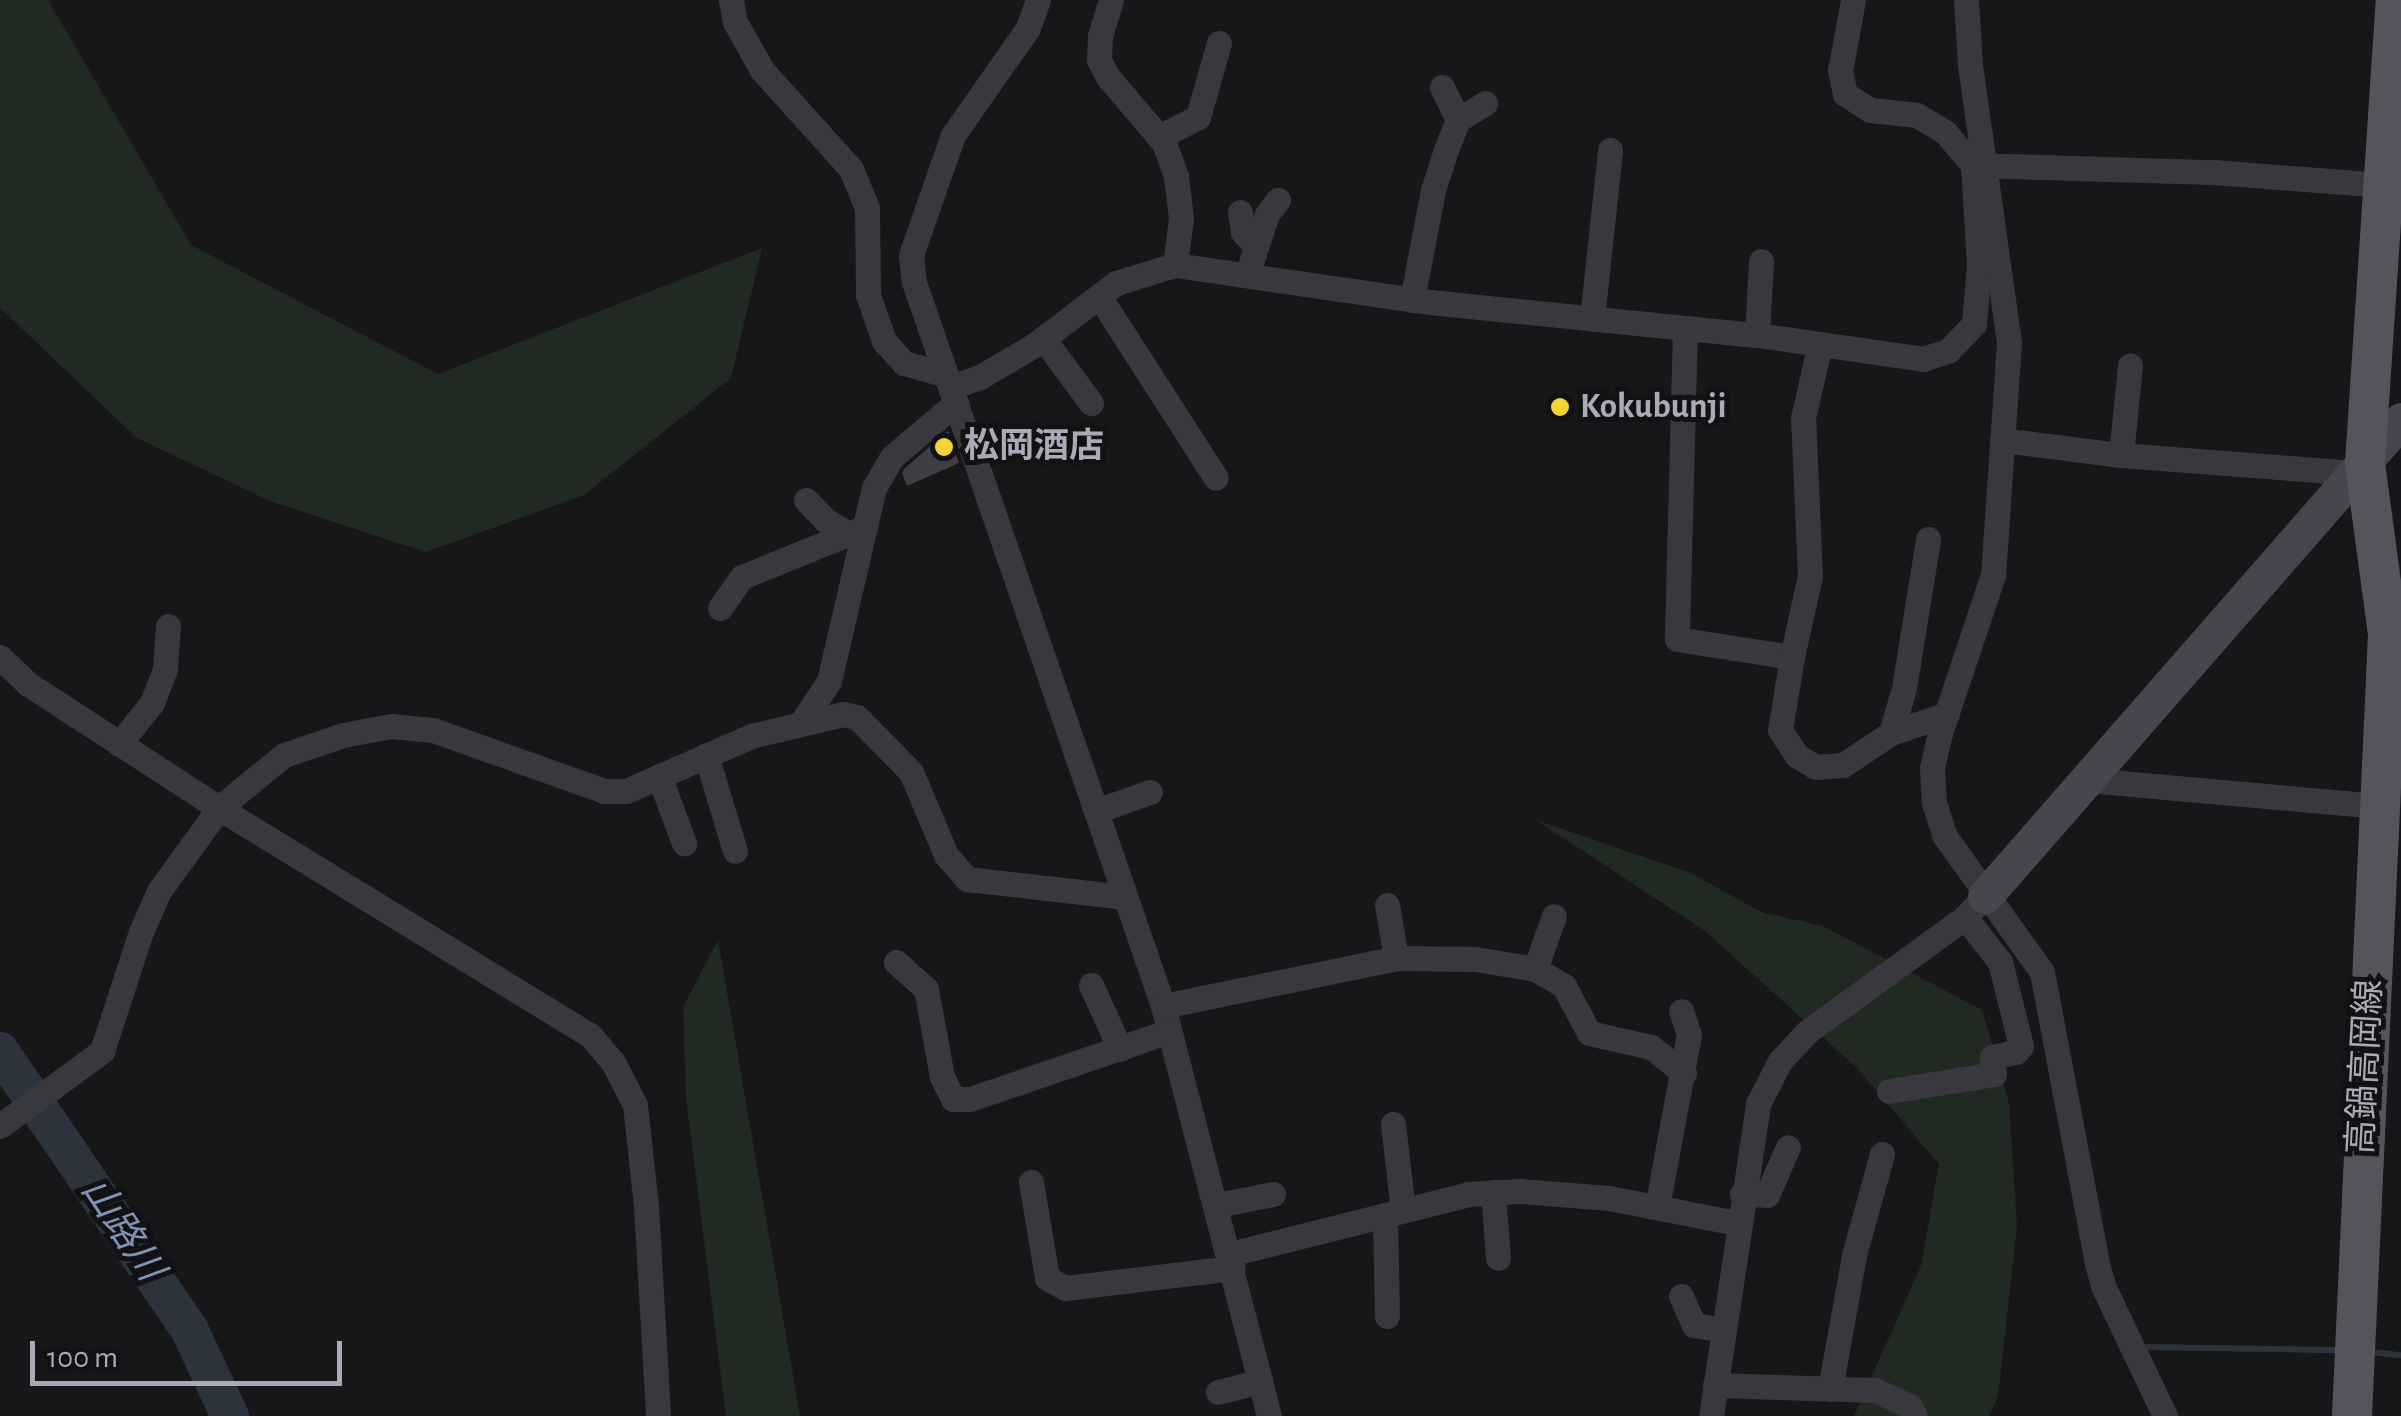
<!DOCTYPE html>
<html>
<head>
<meta charset="utf-8">
<style>
	body { margin:0 }
	#map { position:relative; width:2401px; height:1416px; overflow:hidden; background:#171719; font-family:"Alegreya Sans","Noto Sans JP",sans-serif }
	div>[style] { position:absolute }
	.green>* { inset:0; background:#212923 }
	.stream>* { height:6px; margin:-3px; padding:0 3px; transform-origin:3px; border-radius:3px; background:#2d333d }
	.river>* { height:38px; margin:-19px; padding:0 19px; transform-origin:19px; border-radius:19px; background:#2d333d }
	.building>* { inset:0; background:#3f3f43 }
	.street>* { height:25px; margin:-12.5px; padding:0 12.5px; transform-origin:12.5px; border-radius:12.5px; background:#38383e }
	.secondary>* { height:35px; margin:-17.5px; padding:0 17.5px; transform-origin:17.5px; border-radius:17.5px; background:#46464e }
	.primary>* { height:40px; margin:-20px; padding:0 20px; transform-origin:20px; border-radius:20px; background:#54545d }
	.dots>* { width:28px; height:28px; translate:-50% -50%; box-sizing:border-box; border:5px solid #121214; border-radius:50% }
	span { translate:-50% -50%; white-space:nowrap; text-align:center; line-height:1.15; -webkit-text-stroke:10px #121214; paint-order:stroke }
	.poi-label { font-size:35px; color:#a9abb9; font-weight:700 }
	.left { translate:0 -50%; text-align:left }
	.street-label { font-size:35px; color:#a9abb9 }
	.water-label { font-size:38px; color:#8093b4; font-style:italic }
	.scale { position:absolute; left:30px; top:1341px; width:312px; height:45px; box-sizing:border-box; border:5px solid #a9abb9; border-top:0; padding-left:12px; font-size:30px; line-height:35px; white-space:nowrap; color:#a9abb9; -webkit-text-stroke:8px #121214; paint-order:stroke }
</style>
</head>
<body>
<div id="map">
	<div class="green">
		<i style="clip-path:polygon(0 0,48px 0,191px 245px,438px 374px,762px 248px,731px 378px,584px 495px,426px 552px,270px 501px,137px 438px,0 308px)"></i>
		<i style="clip-path:polygon(1536px 820px,1691px 873px,1761px 912px,1823px 926px,1982px 1010px,2009px 1103px,2017px 1226px,1998px 1397px,1989px 1416px,1854px 1416px,1921px 1266px,1939px 1164px,1856px 1067px,1705px 931px)"></i>
		<i style="clip-path:polygon(718px 940px,800px 1416px,726px 1416px,686px 1098px,683px 1007px)"></i>
	</div>
	<div class="stream">
		<i style="left:2143px;top:1347px;width:199px;rotate:0.9deg"></i>
		<i style="left:2370px;top:1352px;width:31px;rotate:6deg"></i>
	</div>
	<div class="river">
		<i style="left:0;top:1051px;width:338px;rotate:55.8deg"></i>
		<i style="left:190px;top:1331px;width:94px;rotate:64.8deg"></i>
	</div>
	<div class="building">
		<i style="clip-path:polygon(948px 431px,959px 463px,907px 486px,902px 473px,905px 468px)"></i>
	</div>
	<div class="street">
		<i style="left:731px;top:0;width:22px;rotate:80deg"></i>
		<i style="left:735px;top:22px;width:55px;rotate:60.6deg"></i>
		<i style="left:762px;top:70px;width:133px;rotate:48deg"></i>
		<i style="left:851px;top:169px;width:42px;rotate:67.7deg"></i>
		<i style="left:867px;top:208px;width:87px;rotate:89.3deg"></i>
		<i style="left:868px;top:295px;width:49px;rotate:70.8deg"></i>
		<i style="left:884px;top:341px;width:30px;rotate:48deg"></i>
		<i style="left:904px;top:363px;width:44px;rotate:15.9deg"></i>
		<i style="left:1038px;top:0;width:30px;rotate:110deg"></i>
		<i style="left:1028px;top:28px;width:131px;rotate:125deg"></i>
		<i style="left:953px;top:135px;width:127px;rotate:109.3deg"></i>
		<i style="left:911px;top:255px;width:27px;rotate:84deg"></i>
		<i style="left:914px;top:282px;width:766px;rotate:71.02deg"></i>
		<i style="left:1163px;top:1006px;width:423px;rotate:75.5deg"></i>
		<i style="left:1111px;top:0;width:37px;rotate:107deg"></i>
		<i style="left:1100px;top:35px;width:25px;rotate:92deg"></i>
		<i style="left:1099px;top:60px;width:19px;rotate:62deg"></i>
		<i style="left:1108px;top:77px;width:87px;rotate:49.7deg"></i>
		<i style="left:1164px;top:143px;width:35px;rotate:70deg"></i>
		<i style="left:1176px;top:176px;width:42px;rotate:83.2deg"></i>
		<i style="left:1181px;top:218px;width:47px;rotate:97.3deg"></i>
		<i style="left:1966px;top:0;width:65px;rotate:86.5deg"></i>
		<i style="left:1970px;top:65px;width:280px;rotate:82deg"></i>
		<i style="left:2009px;top:342px;width:234px;rotate:93.9deg"></i>
		<i style="left:1993px;top:575px;width:167px;rotate:108.5deg"></i>
		<i style="left:1940px;top:733px;width:36px;rotate:103deg"></i>
		<i style="left:1932px;top:768px;width:34px;rotate:87deg"></i>
		<i style="left:1934px;top:802px;width:34px;rotate:73deg"></i>
		<i style="left:1944px;top:835px;width:168px;rotate:54.4deg"></i>
		<i style="left:2042px;top:972px;width:297px;rotate:79.3deg"></i>
		<i style="left:2097px;top:1264px;width:25px;rotate:74deg"></i>
		<i style="left:2104px;top:1288px;width:142px;rotate:64.5deg"></i>
		<i style="left:1442px;top:87px;width:37px;rotate:64deg"></i>
		<i style="left:1159px;top:137px;width:44px;rotate:-27.1deg"></i>
		<i style="left:1198px;top:117px;width:77px;rotate:-74.2deg"></i>
		<i style="left:1973px;top:165px;width:240px;rotate:1.7deg"></i>
		<i style="left:2213px;top:172px;width:169px;rotate:4.4deg"></i>
		<i style="left:2381px;top:185px;width:16px;rotate:27deg"></i>
		<i style="left:1240px;top:212px;width:20px;rotate:81deg"></i>
		<i style="left:1243px;top:232px;width:18px;rotate:47deg"></i>
		<i style="left:1247px;top:275px;width:64px;rotate:-71.8deg"></i>
		<i style="left:1267px;top:214px;width:18px;rotate:-52deg"></i>
		<i style="left:1099px;top:296px;width:216px;rotate:57.3deg"></i>
		<i style="left:1412px;top:300px;width:112px;rotate:-79.2deg"></i>
		<i style="left:1433px;top:190px;width:40px;rotate:-72deg"></i>
		<i style="left:1445px;top:152px;width:35px;rotate:-68deg"></i>
		<i style="left:1458px;top:120px;width:32px;rotate:-32deg"></i>
		<i style="left:1592px;top:319px;width:170px;rotate:-83.9deg"></i>
		<i style="left:1685px;top:328px;width:311px;rotate:91.5deg"></i>
		<i style="left:1677px;top:639px;width:116px;rotate:8.9deg"></i>
		<i style="left:1792px;top:657px;width:83px;rotate:-77.5deg"></i>
		<i style="left:1810px;top:576px;width:158px;rotate:-92.5deg"></i>
		<i style="left:1803px;top:418px;width:76px;rotate:-77.1deg"></i>
		<i style="left:1757px;top:335px;width:74px;rotate:-86.9deg"></i>
		<i style="left:1043px;top:338px;width:81px;rotate:53.6deg"></i>
		<i style="left:951px;top:387px;width:31px;rotate:-19deg"></i>
		<i style="left:980px;top:377px;width:65px;rotate:-30.5deg"></i>
		<i style="left:1036px;top:344px;width:101px;rotate:-37.3deg"></i>
		<i style="left:1116px;top:283px;width:62px;rotate:-17deg"></i>
		<i style="left:1175px;top:265px;width:258px;rotate:8.3deg"></i>
		<i style="left:1430px;top:302px;width:329px;rotate:5.8deg"></i>
		<i style="left:1757px;top:335px;width:168px;rotate:8.2deg"></i>
		<i style="left:1923px;top:359px;width:26px;rotate:-18deg"></i>
		<i style="left:1948px;top:351px;width:37px;rotate:-46deg"></i>
		<i style="left:1974px;top:324px;width:59px;rotate:-85.2deg"></i>
		<i style="left:1979px;top:265px;width:100px;rotate:-93.4deg"></i>
		<i style="left:1973px;top:165px;width:43px;rotate:-130.3deg"></i>
		<i style="left:1945px;top:132px;width:33px;rotate:-149deg"></i>
		<i style="left:1917px;top:115px;width:47px;rotate:-173.9deg"></i>
		<i style="left:1870px;top:110px;width:30px;rotate:-147deg"></i>
		<i style="left:1845px;top:94px;width:24px;rotate:-102deg"></i>
		<i style="left:1840px;top:71px;width:72px;rotate:-79.6deg"></i>
		<i style="left:2002px;top:440px;width:120px;rotate:7.2deg"></i>
		<i style="left:2121px;top:455px;width:236px;rotate:4.4deg"></i>
		<i style="left:2121px;top:455px;width:90px;rotate:-84.3deg"></i>
		<i style="left:806px;top:500px;width:28px;rotate:46deg"></i>
		<i style="left:825px;top:520px;width:28px;rotate:30deg"></i>
		<i style="left:720px;top:608px;width:38px;rotate:-55deg"></i>
		<i style="left:742px;top:577px;width:133px;rotate:-22.1deg"></i>
		<i style="left:0;top:657px;width:39px;rotate:44deg"></i>
		<i style="left:28px;top:684px;width:228px;rotate:33deg"></i>
		<i style="left:219px;top:808px;width:435px;rotate:31.5deg"></i>
		<i style="left:590px;top:1035px;width:35px;rotate:50deg"></i>
		<i style="left:613px;top:1062px;width:48px;rotate:62.9deg"></i>
		<i style="left:635px;top:1105px;width:102px;rotate:83.8deg"></i>
		<i style="left:646px;top:1206px;width:210px;rotate:86.7deg"></i>
		<i style="left:1792px;top:657px;width:74px;rotate:99.3deg"></i>
		<i style="left:1780px;top:730px;width:30px;rotate:57deg"></i>
		<i style="left:1796px;top:755px;width:22px;rotate:32deg"></i>
		<i style="left:1815px;top:767px;width:28px;rotate:-4deg"></i>
		<i style="left:1843px;top:765px;width:58px;rotate:-33.7deg"></i>
		<i style="left:1891px;top:733px;width:59px;rotate:-18.7deg"></i>
		<i style="left:802px;top:722px;width:49px;rotate:-56.6deg"></i>
		<i style="left:829px;top:681px;width:198px;rotate:-76.9deg"></i>
		<i style="left:874px;top:488px;width:36px;rotate:-60deg"></i>
		<i style="left:892px;top:457px;width:84px;rotate:-40.2deg"></i>
		<i style="left:1891px;top:733px;width:47px;rotate:-73.9deg"></i>
		<i style="left:1904px;top:688px;width:151px;rotate:-80.8deg"></i>
		<i style="left:119px;top:744px;width:53px;rotate:-51.2deg"></i>
		<i style="left:152px;top:703px;width:36px;rotate:-69deg"></i>
		<i style="left:165px;top:669px;width:43px;rotate:-86deg"></i>
		<i style="left:706px;top:755px;width:100px;rotate:73.2deg"></i>
		<i style="left:659px;top:776px;width:72px;rotate:69.5deg"></i>
		<i style="left:2087px;top:780px;width:293px;rotate:5.1deg"></i>
		<i style="left:1096px;top:811px;width:57px;rotate:-19.4deg"></i>
		<i style="left:1387px;top:905px;width:54px;rotate:80.4deg"></i>
		<i style="left:896px;top:962px;width:40px;rotate:42deg"></i>
		<i style="left:926px;top:989px;width:89px;rotate:79.7deg"></i>
		<i style="left:942px;top:1077px;width:25px;rotate:63deg"></i>
		<i style="left:953px;top:1099px;width:17px"></i>
		<i style="left:970px;top:1099px;width:211px;rotate:-18.8deg"></i>
		<i style="left:1535px;top:969px;width:56px;rotate:-70.3deg"></i>
		<i style="left:1091px;top:985px;width:70px;rotate:65.6deg"></i>
		<i style="left:1163px;top:1006px;width:238px;rotate:-11.6deg"></i>
		<i style="left:1396px;top:958px;width:79px;rotate:0.7deg"></i>
		<i style="left:1475px;top:959px;width:61px;rotate:9.5deg"></i>
		<i style="left:1535px;top:969px;width:34px;rotate:30deg"></i>
		<i style="left:1564px;top:986px;width:53px;rotate:62deg"></i>
		<i style="left:1589px;top:1033px;width:64px;rotate:12.7deg"></i>
		<i style="left:1651px;top:1047px;width:42px;rotate:38.2deg"></i>
		<i style="left:1889px;top:1091px;width:106px;rotate:-9.2deg"></i>
		<i style="left:1994px;top:1074px;width:17px;rotate:-97deg"></i>
		<i style="left:1992px;top:1057px;width:25px;rotate:-12deg"></i>
		<i style="left:2016px;top:1052px;width:8px;rotate:-50deg"></i>
		<i style="left:2021px;top:1046px;width:87px;rotate:-104deg"></i>
		<i style="left:2000px;top:962px;width:57px;rotate:-127.9deg"></i>
		<i style="left:1393px;top:1124px;width:87px;rotate:83.4deg"></i>
		<i style="left:0;top:1126px;width:127px;rotate:-36.3deg"></i>
		<i style="left:102px;top:1051px;width:125px;rotate:-71.9deg"></i>
		<i style="left:141px;top:932px;width:45px;rotate:-66.3deg"></i>
		<i style="left:159px;top:891px;width:102px;rotate:-54.1deg"></i>
		<i style="left:219px;top:808px;width:84px;rotate:-39.2deg"></i>
		<i style="left:284px;top:755px;width:62px;rotate:-18.7deg"></i>
		<i style="left:343px;top:735px;width:49px;rotate:-10.6deg"></i>
		<i style="left:391px;top:726px;width:42px;rotate:5.4deg"></i>
		<i style="left:433px;top:730px;width:182px;rotate:19.6deg"></i>
		<i style="left:604px;top:791px;width:22px"></i>
		<i style="left:626px;top:791px;width:137px;rotate:-23.7deg"></i>
		<i style="left:751px;top:736px;width:95px;rotate:-13.4deg"></i>
		<i style="left:843px;top:714px;width:14px;rotate:12deg"></i>
		<i style="left:857px;top:717px;width:77px;rotate:45.5deg"></i>
		<i style="left:911px;top:772px;width:90px;rotate:67.1deg"></i>
		<i style="left:946px;top:855px;width:32px;rotate:49deg"></i>
		<i style="left:967px;top:879px;width:159px;rotate:6.5deg"></i>
		<i style="left:1031px;top:1182px;width:97px;rotate:80.5deg"></i>
		<i style="left:1047px;top:1278px;width:21px;rotate:29deg"></i>
		<i style="left:1065px;top:1288px;width:169px;rotate:-6.8deg"></i>
		<i style="left:1493px;top:1192px;width:66px;rotate:85.7deg"></i>
		<i style="left:1742px;top:1194px;width:25px;rotate:2deg"></i>
		<i style="left:1767px;top:1195px;width:52px;rotate:-66.4deg"></i>
		<i style="left:1217px;top:1205px;width:57px;rotate:-11.1deg"></i>
		<i style="left:1657px;top:1207px;width:175px;rotate:-79.5deg"></i>
		<i style="left:1689px;top:1035px;width:25px;rotate:-108deg"></i>
		<i style="left:1385px;top:1215px;width:101px;rotate:88.9deg"></i>
		<i style="left:1230px;top:1254px;width:245px;rotate:-14.1deg"></i>
		<i style="left:1468px;top:1194px;width:52px;rotate:-3.3deg"></i>
		<i style="left:1520px;top:1191px;width:89px;rotate:4.5deg"></i>
		<i style="left:1609px;top:1198px;width:130px;rotate:11.1deg"></i>
		<i style="left:1681px;top:1296px;width:32px;rotate:66deg"></i>
		<i style="left:1694px;top:1325px;width:29px;rotate:10deg"></i>
		<i style="left:1715px;top:1385px;width:160px;rotate:1.8deg"></i>
		<i style="left:1875px;top:1390px;width:38px;rotate:25deg"></i>
		<i style="left:1910px;top:1406px;width:11px;rotate:63deg"></i>
		<i style="left:1830px;top:1389px;width:136px;rotate:-79.8deg"></i>
		<i style="left:1854px;top:1255px;width:105px;rotate:-74.5deg"></i>
		<i style="left:1218px;top:1392px;width:44px;rotate:-14.3deg"></i>
		<i style="left:1711px;top:1416px;width:316px;rotate:-81.4deg"></i>
		<i style="left:1758px;top:1104px;width:48px;rotate:-62.9deg"></i>
		<i style="left:1780px;top:1061px;width:40px;rotate:-47deg"></i>
		<i style="left:1807px;top:1032px;width:195px;rotate:-36deg"></i>
		<i style="left:1965px;top:917px;width:29px;rotate:-46deg"></i>
	</div>
	<div class="secondary">
		<i style="left:1985px;top:896px;width:632px;rotate:-48.85deg"></i>
	</div>
	<div class="primary">
		<i style="left:2352px;top:1416px;width:783px;rotate:-87.36deg"></i>
		<i style="left:2388px;top:634px;width:173px;rotate:-97.7deg"></i>
		<i style="left:2365px;top:463px;width:464px;rotate:-86.2deg"></i>
	</div>
	<div class="dots">
		<i style="left:1560px;top:407px;background:#f4d434"></i>
		<i style="left:944px;top:447px;background:#f4d434"></i>
	</div>
	<div class="poi-label">
		<span class="left" style="left:1580px;top:407px">Kokubunji</span>
		<span class="left" style="left:964px;top:447px">松岡酒店</span>
	</div>
	<div class="street-label">
		<span style="left:2366px;top:1067px;rotate:-87deg">高鍋高岡線</span>
	</div>
	<div class="water-label">
		<span style="left:121px;top:1230px;rotate:56deg">山路川</span>
	</div>
	<div class="scale">100 m</div>
</div>
</body>
</html>
